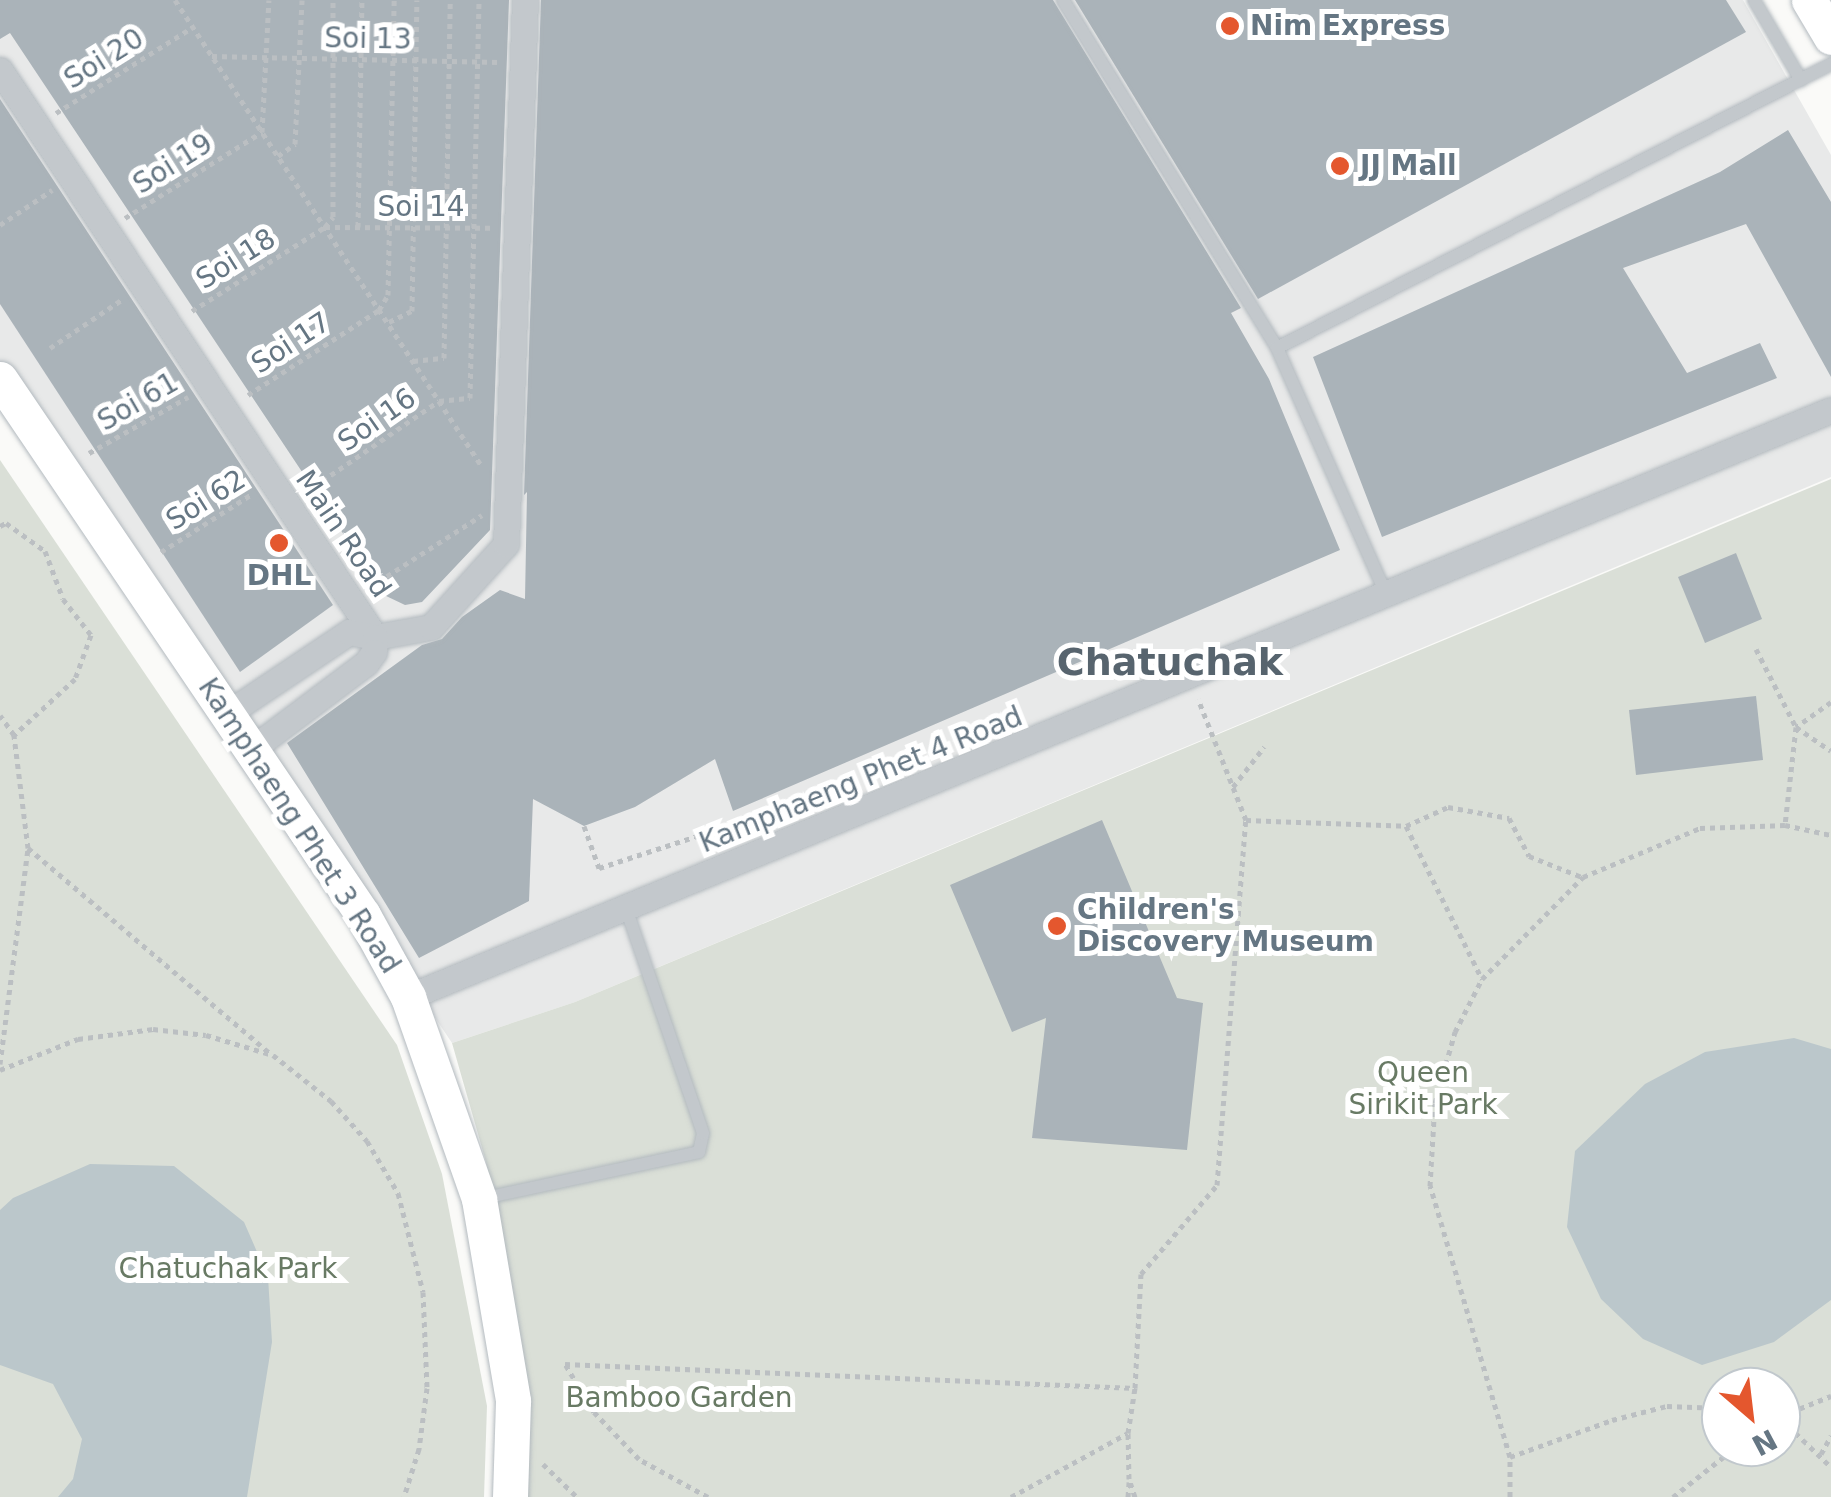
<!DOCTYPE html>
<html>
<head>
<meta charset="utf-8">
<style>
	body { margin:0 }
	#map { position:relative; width:1831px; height:1497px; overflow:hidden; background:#fafaf8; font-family:"DejaVu Sans",sans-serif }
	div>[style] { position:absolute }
	.built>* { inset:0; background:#e8e9e9 }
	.green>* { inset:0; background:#dadfd7 }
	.water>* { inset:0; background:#bbc7cb }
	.building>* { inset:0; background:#aab3b9 }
	.path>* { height:5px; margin-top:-2.5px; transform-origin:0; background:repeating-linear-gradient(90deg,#bbbfc2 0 5px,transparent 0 10px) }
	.roads { filter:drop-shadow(0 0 2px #b3babf) drop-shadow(0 0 2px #b3babf) }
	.lane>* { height:12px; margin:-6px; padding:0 6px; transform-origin:6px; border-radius:6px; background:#c3c8cc }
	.street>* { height:25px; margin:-12.5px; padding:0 12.5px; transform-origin:12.5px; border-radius:12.5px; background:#c3c8cc }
	.secondary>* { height:35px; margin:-17.5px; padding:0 17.5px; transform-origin:17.5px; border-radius:17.5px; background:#fff }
	.dots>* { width:28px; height:28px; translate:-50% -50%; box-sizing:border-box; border:5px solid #fff; border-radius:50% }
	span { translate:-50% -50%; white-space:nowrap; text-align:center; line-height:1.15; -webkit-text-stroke:10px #fff; paint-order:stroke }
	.poi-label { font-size:28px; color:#657683; font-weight:700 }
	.left { translate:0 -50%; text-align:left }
	.street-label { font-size:28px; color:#657683 }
	.park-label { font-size:28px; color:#687a64 }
	.district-label { font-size:38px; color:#57646e; font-weight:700 }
	.north { position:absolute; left:1701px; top:1367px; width:100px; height:100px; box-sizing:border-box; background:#fff; border:2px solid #c1c8cd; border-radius:50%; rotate:152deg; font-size:28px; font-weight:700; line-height:40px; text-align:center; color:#657683 }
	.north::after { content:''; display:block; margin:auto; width:35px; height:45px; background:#e4572e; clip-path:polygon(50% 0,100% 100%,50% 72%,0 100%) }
</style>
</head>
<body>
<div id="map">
	<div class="built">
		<i style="clip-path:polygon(0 0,1743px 0,1831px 155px,1831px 477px,575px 1002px,452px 1043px,0 364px)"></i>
	</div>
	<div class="green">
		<i style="clip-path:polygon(0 460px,397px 1045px,442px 1174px,487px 1406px,484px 1497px,0 1497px)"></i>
		<i style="clip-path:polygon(evenodd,1831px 479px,1831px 1497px,527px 1497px,530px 1408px,486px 1162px,452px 1043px,575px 1002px,1831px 479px,1721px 1387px,1781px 1387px,1781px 1447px,1721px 1447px,1721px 1387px)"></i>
	</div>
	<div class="water">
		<i style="clip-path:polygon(1794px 1038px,1831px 1049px,1831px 1300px,1774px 1342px,1702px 1365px,1643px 1339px,1601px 1299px,1567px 1227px,1575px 1151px,1645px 1084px,1705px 1052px)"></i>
		<i style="clip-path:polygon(90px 1164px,174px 1166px,244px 1222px,268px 1277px,272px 1342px,247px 1497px,58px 1497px,73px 1479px,82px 1439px,53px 1384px,0 1365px,0 1210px,13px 1198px)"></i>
	</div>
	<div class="building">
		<i style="clip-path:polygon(0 0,509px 0,490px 530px,422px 602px,405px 605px,384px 595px,10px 33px,0 39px)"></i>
		<i style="clip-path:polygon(541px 0,1053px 0,1241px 308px,1231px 313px,1269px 379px,1340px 550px,733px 811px,715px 759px,635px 807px,584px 826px,533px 799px,529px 901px,419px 958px,287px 743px,422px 645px,442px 639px,462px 617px,500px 590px,525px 599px,527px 492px,524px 495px)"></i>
		<i style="clip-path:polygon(1075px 0,1726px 0,1746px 32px,1258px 299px)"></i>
		<i style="clip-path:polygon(0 99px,333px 605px,240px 672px,0 304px)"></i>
		<i style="clip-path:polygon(1788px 130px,1831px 202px,1831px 377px,1746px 224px,1623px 268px,1687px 373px,1760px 343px,1777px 378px,1382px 537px,1313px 357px,1720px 172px)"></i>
		<i style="clip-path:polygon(1736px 553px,1762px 619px,1705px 643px,1678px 577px)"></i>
		<i style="clip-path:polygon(1756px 696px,1763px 760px,1636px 775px,1629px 710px)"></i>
		<i style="clip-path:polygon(1102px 820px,1177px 998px,1203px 1003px,1187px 1150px,1032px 1138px,1046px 1018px,1012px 1032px,950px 885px)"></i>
	</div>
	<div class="path">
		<i style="left:175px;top:0;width:557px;rotate:56.65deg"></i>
		<i style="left:212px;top:56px;width:287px;rotate:1.2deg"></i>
		<i style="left:56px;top:113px;width:162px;rotate:-32.1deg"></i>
		<i style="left:278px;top:156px;width:21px;rotate:-35deg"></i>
		<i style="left:295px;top:144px;width:144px;rotate:-87.2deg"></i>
		<i style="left:125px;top:218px;width:162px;rotate:-32.1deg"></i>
		<i style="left:262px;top:132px;width:132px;rotate:-87deg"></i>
		<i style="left:0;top:225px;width:63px;rotate:-33.9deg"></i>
		<i style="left:325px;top:227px;width:167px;rotate:0.3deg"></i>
		<i style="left:358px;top:227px;width:227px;rotate:-89deg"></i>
		<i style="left:192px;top:311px;width:157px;rotate:-32.3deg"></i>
		<i style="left:325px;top:227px;width:13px;rotate:-51deg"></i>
		<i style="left:333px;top:217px;width:217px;rotate:-90deg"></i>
		<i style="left:389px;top:322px;width:25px;rotate:-26deg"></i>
		<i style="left:412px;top:311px;width:311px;rotate:-89.1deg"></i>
		<i style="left:50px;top:348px;width:88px;rotate:-33.9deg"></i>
		<i style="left:413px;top:361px;width:31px;rotate:-6deg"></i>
		<i style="left:444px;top:358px;width:358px;rotate:-89deg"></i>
		<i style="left:248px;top:395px;width:156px;rotate:-33deg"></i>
		<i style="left:379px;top:310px;width:17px;rotate:-59deg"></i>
		<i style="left:388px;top:295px;width:295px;rotate:-88.8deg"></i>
		<i style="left:89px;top:453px;width:114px;rotate:-29.5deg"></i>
		<i style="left:306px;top:492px;width:161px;rotate:-34.4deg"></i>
		<i style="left:439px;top:401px;width:31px;rotate:-6deg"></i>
		<i style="left:470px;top:398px;width:398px;rotate:-88.7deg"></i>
		<i style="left:0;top:526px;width:7px;rotate:-27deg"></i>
		<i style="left:6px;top:523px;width:48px;rotate:35.7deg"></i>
		<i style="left:45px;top:551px;width:51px;rotate:69.4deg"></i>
		<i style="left:63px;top:599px;width:46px;rotate:52.1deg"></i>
		<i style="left:91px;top:635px;width:47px;rotate:110deg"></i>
		<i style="left:75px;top:679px;width:83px;rotate:137.4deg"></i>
		<i style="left:14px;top:735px;width:24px;rotate:-125deg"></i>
		<i style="left:161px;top:552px;width:108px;rotate:-32.5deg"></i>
		<i style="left:370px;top:587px;width:133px;rotate:-32.7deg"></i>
		<i style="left:1756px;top:649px;width:88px;rotate:62.9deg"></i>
		<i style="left:1796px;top:727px;width:99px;rotate:96.4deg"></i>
		<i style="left:1831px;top:702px;width:43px;rotate:144.5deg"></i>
		<i style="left:1796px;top:727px;width:42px;rotate:34.4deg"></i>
		<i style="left:1233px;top:787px;width:51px;rotate:-52.2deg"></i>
		<i style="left:1246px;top:820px;width:160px;rotate:2.1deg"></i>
		<i style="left:1406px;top:826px;width:46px;rotate:-24.3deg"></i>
		<i style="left:1448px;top:807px;width:62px;rotate:10.2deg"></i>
		<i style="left:1509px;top:818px;width:43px;rotate:62.2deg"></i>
		<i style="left:1529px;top:856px;width:57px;rotate:21.6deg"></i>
		<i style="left:584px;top:826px;width:45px;rotate:70.3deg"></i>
		<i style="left:599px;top:868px;width:106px;rotate:-18.1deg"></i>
		<i style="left:1406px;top:826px;width:171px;rotate:63.6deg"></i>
		<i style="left:28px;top:848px;width:317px;rotate:40.3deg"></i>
		<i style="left:0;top:1064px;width:218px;rotate:-82.6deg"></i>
		<i style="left:28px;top:848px;width:114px;rotate:-97.1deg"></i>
		<i style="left:0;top:1070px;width:84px;rotate:-21.7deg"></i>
		<i style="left:78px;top:1039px;width:76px;rotate:-7.6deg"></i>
		<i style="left:153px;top:1029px;width:53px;rotate:6.5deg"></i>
		<i style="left:206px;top:1035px;width:70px;rotate:16.6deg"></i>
		<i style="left:273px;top:1055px;width:74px;rotate:38.4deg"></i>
		<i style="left:331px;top:1101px;width:54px;rotate:48deg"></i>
		<i style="left:367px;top:1141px;width:61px;rotate:59.2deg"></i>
		<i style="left:398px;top:1193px;width:102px;rotate:75.8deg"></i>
		<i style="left:423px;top:1292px;width:96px;rotate:87.6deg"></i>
		<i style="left:427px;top:1388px;width:62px;rotate:97.5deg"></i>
		<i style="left:419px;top:1449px;width:50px;rotate:107.4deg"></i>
		<i style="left:1781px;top:1416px;width:54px;rotate:-21.8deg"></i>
		<i style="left:1781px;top:1419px;width:69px;rotate:43.8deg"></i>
		<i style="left:1821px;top:1454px;width:21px;rotate:-61deg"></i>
		<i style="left:1510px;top:1457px;width:109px;rotate:-19.9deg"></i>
		<i style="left:1612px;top:1420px;width:57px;rotate:-14.3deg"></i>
		<i style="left:1667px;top:1406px;width:54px;rotate:2.1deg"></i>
		<i style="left:543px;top:1464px;width:47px;rotate:44.1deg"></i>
		<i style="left:708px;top:1497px;width:79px;rotate:-151.2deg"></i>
		<i style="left:639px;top:1459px;width:65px;rotate:-133.8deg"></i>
		<i style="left:594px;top:1412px;width:56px;rotate:-121.1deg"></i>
		<i style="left:565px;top:1364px;width:571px;rotate:2.41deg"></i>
		<i style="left:1011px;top:1497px;width:133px;rotate:-28.7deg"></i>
		<i style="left:1128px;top:1497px;width:15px;rotate:-86deg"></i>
		<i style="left:1135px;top:1497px;width:19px;rotate:-108deg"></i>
		<i style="left:1129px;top:1479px;width:46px;rotate:-91.2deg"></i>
		<i style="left:1128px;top:1433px;width:46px;rotate:-81.2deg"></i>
		<i style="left:1135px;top:1388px;width:114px;rotate:-87deg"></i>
		<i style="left:1141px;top:1274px;width:117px;rotate:-49.5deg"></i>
		<i style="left:1217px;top:1185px;width:366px;rotate:-85.5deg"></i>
		<i style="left:1246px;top:820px;width:130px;rotate:-111.6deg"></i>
		<i style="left:1510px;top:1497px;width:40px;rotate:-90deg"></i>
		<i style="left:1510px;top:1457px;width:283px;rotate:-106.4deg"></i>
		<i style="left:1430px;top:1186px;width:83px;rotate:-86.6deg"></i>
		<i style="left:1435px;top:1103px;width:74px;rotate:-74.3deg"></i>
		<i style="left:1455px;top:1032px;width:59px;rotate:-63deg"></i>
		<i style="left:1482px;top:979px;width:144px;rotate:-45.3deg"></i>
		<i style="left:1583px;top:877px;width:127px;rotate:-22.7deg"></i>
		<i style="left:1700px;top:828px;width:85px;rotate:-2deg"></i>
		<i style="left:1785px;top:825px;width:47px;rotate:12.3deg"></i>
		<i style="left:1673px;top:1497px;width:80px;rotate:-38.4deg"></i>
	</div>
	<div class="roads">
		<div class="lane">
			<i style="left:1063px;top:0;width:409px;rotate:58.4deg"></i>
			<i style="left:1277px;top:348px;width:269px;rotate:66.1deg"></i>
			<i style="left:1754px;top:0;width:93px;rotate:59.6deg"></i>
			<i style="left:1277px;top:348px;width:623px;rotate:-27.14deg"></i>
			<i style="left:480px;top:1199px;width:224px;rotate:-12.1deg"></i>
			<i style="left:699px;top:1152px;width:19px;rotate:-78deg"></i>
			<i style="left:703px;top:1133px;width:238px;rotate:-108.9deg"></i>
		</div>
		<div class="street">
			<i style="left:0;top:70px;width:680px;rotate:56.52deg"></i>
			<i style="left:375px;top:637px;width:57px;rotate:-10.1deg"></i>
			<i style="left:431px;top:627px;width:112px;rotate:-47.9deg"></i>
			<i style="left:506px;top:544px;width:544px;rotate:-88deg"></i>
			<i style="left:228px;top:713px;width:146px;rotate:-33.8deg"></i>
			<i style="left:349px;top:632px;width:26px;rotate:11deg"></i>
			<i style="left:375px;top:637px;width:15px;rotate:94deg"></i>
			<i style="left:374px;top:652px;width:14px;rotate:126deg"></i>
			<i style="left:366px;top:663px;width:143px;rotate:143deg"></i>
			<i style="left:408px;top:997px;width:1539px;rotate:-22.42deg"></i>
		</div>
		<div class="secondary">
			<i style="left:1809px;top:0;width:43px;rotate:59.3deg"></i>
			<i style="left:0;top:379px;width:647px;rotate:55.89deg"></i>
			<i style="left:363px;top:915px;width:94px;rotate:61.2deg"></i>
			<i style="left:408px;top:997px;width:214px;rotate:70.6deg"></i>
			<i style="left:479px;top:1199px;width:205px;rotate:80.4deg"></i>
			<i style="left:513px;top:1401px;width:96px;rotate:91.8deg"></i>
		</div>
	</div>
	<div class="dots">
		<i style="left:1230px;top:26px;background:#e4572e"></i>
		<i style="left:1340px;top:166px;background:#e4572e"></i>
		<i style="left:279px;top:543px;background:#e4572e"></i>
		<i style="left:1057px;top:926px;background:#e4572e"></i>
	</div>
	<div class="poi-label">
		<span class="left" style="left:1250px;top:26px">Nim Express</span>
		<span class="left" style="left:1360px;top:166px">JJ Mall</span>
		<span style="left:279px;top:576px">DHL</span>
		<span class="left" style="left:1077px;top:926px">Children's<br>Discovery Museum</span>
	</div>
	<div class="street-label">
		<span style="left:368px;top:39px;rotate:1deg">Soi 13</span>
		<span style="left:104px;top:59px;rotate:-32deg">Soi 20</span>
		<span style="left:173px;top:164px;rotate:-32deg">Soi 19</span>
		<span style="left:421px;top:207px">Soi 14</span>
		<span style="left:236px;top:259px;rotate:-32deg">Soi 18</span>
		<span style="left:291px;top:343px;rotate:-33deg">Soi 17</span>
		<span style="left:138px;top:402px;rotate:-30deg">Soi 61</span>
		<span style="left:377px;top:420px;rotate:-35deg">Soi 16</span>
		<span style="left:206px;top:500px;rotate:-32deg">Soi 62</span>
		<span style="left:343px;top:534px;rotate:56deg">Main Road</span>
		<span style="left:861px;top:780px;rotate:-22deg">Kamphaeng Phet 4 Road</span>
		<span style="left:299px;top:826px;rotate:57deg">Kamphaeng Phet 3 Road</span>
	</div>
	<div class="park-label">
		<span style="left:1423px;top:1089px">Queen<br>Sirikit Park</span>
		<span style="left:228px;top:1269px">Chatuchak Park</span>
		<span style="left:679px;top:1398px">Bamboo Garden</span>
	</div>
	<div class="district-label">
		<span style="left:1170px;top:663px">Chatuchak</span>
	</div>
	<div class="north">N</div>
</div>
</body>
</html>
